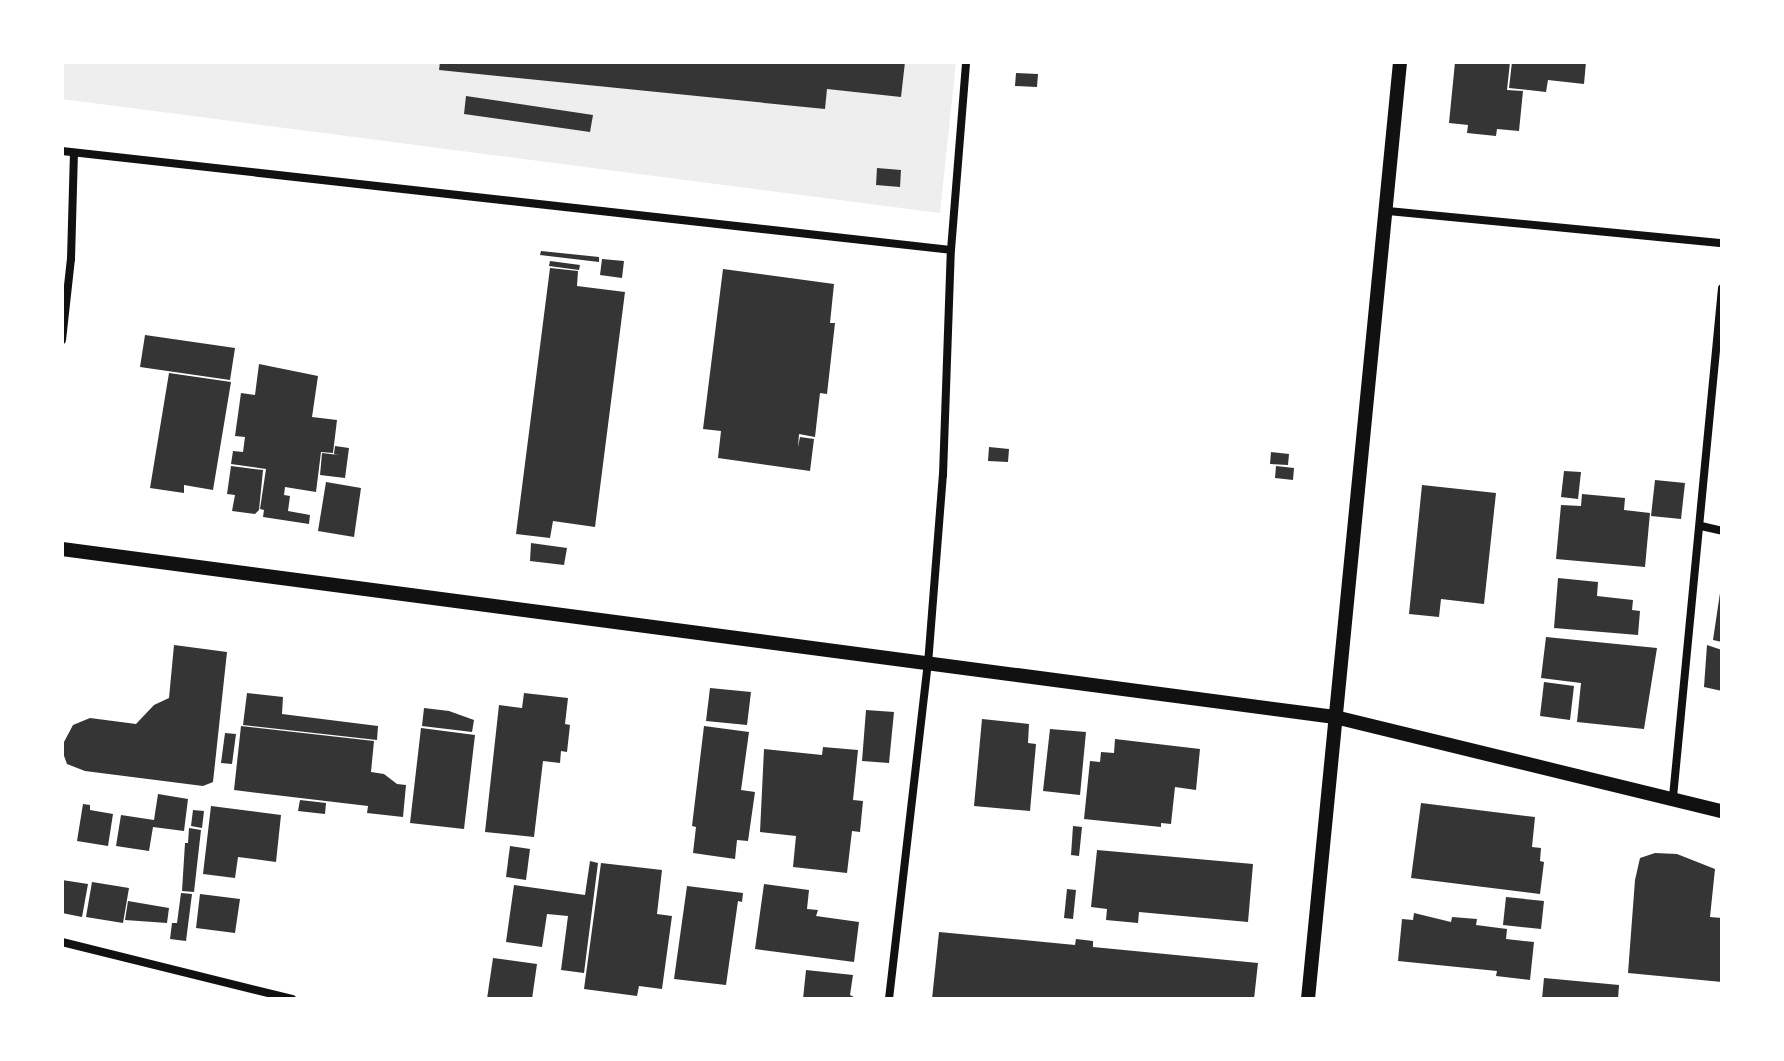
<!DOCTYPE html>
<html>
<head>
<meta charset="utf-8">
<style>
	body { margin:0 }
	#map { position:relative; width:1784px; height:1061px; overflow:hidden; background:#fff; font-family:Inter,sans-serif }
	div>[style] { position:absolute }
	.green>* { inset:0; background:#eee }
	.building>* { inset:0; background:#353535 }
	.minor>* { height:8px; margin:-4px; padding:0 4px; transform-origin:4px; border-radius:4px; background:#111 }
	.tertiary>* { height:14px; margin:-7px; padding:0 7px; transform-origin:7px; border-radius:7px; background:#111 }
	span { translate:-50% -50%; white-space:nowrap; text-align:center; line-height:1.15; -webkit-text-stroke:6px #fff; paint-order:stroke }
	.frame { position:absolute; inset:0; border:64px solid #fff; pointer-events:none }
</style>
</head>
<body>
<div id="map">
	<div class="green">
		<i style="clip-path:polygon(62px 62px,956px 62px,940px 213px,62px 99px)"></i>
	</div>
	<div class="building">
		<i style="clip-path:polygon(440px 62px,905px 62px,901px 97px,827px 89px,825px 109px,439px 70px)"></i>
		<i style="clip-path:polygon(1455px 62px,1510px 62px,1507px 90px,1523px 91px,1519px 131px,1497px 129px,1496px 136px,1467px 133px,1468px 125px,1449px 123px)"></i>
		<i style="clip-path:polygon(1512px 62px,1586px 62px,1584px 84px,1548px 80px,1546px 92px,1509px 88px)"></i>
		<i style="clip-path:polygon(1016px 73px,1038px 74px,1037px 87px,1015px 86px)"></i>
		<i style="clip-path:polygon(466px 96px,593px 115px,590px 132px,464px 114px)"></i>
		<i style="clip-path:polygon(877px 168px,901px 170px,900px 187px,876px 185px)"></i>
		<i style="clip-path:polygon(541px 251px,599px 257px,599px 262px,540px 255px)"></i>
		<i style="clip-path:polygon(602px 259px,624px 261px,622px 278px,600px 275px)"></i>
		<i style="clip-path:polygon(550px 261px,580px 265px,579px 270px,549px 266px)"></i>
		<i style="clip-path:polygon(550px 268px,578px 271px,577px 286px,625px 292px,595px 527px,553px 521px,550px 538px,516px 534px)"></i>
		<i style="clip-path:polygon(723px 269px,834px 284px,830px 323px,835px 323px,827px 394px,820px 393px,815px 437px,799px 434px,798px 447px,800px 437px,814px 439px,810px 471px,718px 458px,721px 431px,703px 429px)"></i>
		<i style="clip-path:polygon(145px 335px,235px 348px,230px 380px,140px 367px)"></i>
		<i style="clip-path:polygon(259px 364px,318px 376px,312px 417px,337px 420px,333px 453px,321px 452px,316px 492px,285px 487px,284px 495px,290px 496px,288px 511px,310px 515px,309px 524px,263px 517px,264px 510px,260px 509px,266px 469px,231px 464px,233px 451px,243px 452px,245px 437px,235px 436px,241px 393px,255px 395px)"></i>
		<i style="clip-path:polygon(169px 373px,231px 382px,213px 490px,184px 485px,184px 493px,150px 488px)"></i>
		<i style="clip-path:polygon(335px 446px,349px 448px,345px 478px,320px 475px,322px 453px,339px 455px,334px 454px)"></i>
		<i style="clip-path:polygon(989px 447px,1009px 449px,1008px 462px,988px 461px)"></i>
		<i style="clip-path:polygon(1271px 452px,1289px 454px,1288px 465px,1270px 464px)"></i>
		<i style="clip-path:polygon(231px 466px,263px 470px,259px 510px,255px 514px,232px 511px,235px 495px,227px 494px)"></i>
		<i style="clip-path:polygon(1276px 466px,1294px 468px,1293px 480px,1275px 478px)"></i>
		<i style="clip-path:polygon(1564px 471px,1581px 472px,1578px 499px,1561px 497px)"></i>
		<i style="clip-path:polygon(1655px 480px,1685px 483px,1681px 519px,1651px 516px)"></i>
		<i style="clip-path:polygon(326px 482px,361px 488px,354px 537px,318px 531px)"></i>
		<i style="clip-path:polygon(1422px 485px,1496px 493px,1484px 604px,1441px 599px,1439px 617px,1409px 614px)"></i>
		<i style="clip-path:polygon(1582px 494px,1625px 498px,1624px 510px,1650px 513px,1645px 567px,1556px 559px,1561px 505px,1581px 506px)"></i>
		<i style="clip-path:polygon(531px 543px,567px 548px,564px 565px,530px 561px)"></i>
		<i style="clip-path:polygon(1558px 578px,1598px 582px,1597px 596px,1633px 600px,1632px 610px,1640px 611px,1638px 635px,1554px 628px)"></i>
		<i style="clip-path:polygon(1720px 593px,1722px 593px,1722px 642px,1713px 640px)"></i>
		<i style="clip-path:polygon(1546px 637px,1657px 648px,1644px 729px,1577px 722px,1581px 683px,1541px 678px)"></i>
		<i style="clip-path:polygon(174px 645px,227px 652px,213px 782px,203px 786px,85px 771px,67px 764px,63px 753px,64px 742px,73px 725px,90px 718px,136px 724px,154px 705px,169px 698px)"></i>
		<i style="clip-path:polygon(1707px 645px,1722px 650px,1722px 691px,1704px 687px)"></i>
		<i style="clip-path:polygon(1544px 682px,1574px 686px,1570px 720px,1540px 716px)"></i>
		<i style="clip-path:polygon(710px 688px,751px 692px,747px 725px,706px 721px)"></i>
		<i style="clip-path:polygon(247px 693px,283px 697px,282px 714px,378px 726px,377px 740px,243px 725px)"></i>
		<i style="clip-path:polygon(524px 693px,568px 698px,565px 724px,570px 725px,567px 752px,561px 751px,560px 763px,543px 761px,534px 837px,485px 832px,499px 705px,522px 708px)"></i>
		<i style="clip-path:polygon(424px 708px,449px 711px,474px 720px,472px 732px,422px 726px)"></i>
		<i style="clip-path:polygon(866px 710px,894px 712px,889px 763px,862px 761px)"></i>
		<i style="clip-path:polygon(982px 719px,1029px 724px,1028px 743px,1036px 744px,1030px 811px,974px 806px)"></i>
		<i style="clip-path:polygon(241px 726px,374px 741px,371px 772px,384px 774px,397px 784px,406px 785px,403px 817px,367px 813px,368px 806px,234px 790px)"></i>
		<i style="clip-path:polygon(704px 726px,749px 732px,741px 790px,755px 792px,748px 841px,737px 840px,735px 859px,693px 853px,696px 827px,692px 826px)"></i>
		<i style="clip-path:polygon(421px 728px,475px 735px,464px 829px,410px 823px)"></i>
		<i style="clip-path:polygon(1050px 729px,1086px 732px,1080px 795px,1043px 791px)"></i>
		<i style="clip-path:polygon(225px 733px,236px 734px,232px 764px,221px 763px)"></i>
		<i style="clip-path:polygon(1115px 739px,1200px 749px,1196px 790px,1175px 787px,1171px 824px,1161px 823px,1161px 827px,1084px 819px,1090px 761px,1100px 762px,1101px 752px,1114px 753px)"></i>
		<i style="clip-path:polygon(823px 747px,858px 750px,853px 800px,863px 801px,860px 832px,852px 831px,847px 873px,793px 867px,796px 836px,760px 832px,764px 749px,822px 755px)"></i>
		<i style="clip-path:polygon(158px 794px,188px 799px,184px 831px,153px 827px,149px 851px,116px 846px,121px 815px,154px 820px)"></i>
		<i style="clip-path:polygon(300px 800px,326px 803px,325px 814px,298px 811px)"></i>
		<i style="clip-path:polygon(1421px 803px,1535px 817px,1532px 847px,1541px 848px,1540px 861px,1544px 862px,1540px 894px,1411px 878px)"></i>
		<i style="clip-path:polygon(83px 804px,90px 805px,90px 810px,113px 814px,108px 846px,77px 841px)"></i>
		<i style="clip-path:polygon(211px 806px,281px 815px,276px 862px,238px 857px,235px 878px,203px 874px)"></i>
		<i style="clip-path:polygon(193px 810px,204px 811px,202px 828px,191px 826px)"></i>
		<i style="clip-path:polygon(1073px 826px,1082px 827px,1079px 856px,1071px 855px)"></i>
		<i style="clip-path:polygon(189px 828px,201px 830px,194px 892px,182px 891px,185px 843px,188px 843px)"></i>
		<i style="clip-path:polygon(510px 846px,530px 849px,526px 880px,506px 877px)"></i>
		<i style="clip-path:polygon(1097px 850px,1253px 864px,1248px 922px,1139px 912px,1138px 923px,1106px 920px,1107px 909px,1091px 907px)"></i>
		<i style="clip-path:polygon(1655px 853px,1677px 854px,1715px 869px,1710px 917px,1722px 918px,1722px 982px,1628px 973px,1635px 880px,1640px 858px)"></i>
		<i style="clip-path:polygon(590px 861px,598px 863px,584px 973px,561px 970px,568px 916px,547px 914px,542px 947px,506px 942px,514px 885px,585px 895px)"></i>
		<i style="clip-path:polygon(601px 863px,662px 870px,657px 914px,672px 916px,662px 989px,639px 986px,637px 996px,584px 989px)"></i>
		<i style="clip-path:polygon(62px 880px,88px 884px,82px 917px,62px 913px)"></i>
		<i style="clip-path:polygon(92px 882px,129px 888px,123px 923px,86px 917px)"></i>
		<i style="clip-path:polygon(764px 884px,809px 890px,807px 909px,818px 910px,816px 916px,859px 922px,854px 962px,755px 949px)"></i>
		<i style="clip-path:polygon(687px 886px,743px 893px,742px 902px,738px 901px,726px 985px,674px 979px)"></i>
		<i style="clip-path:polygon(1067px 889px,1076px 890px,1073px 919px,1064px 918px)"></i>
		<i style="clip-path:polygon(181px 893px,192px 894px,186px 941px,170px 939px,172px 923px,177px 923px)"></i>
		<i style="clip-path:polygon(200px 894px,240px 899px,235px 933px,196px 928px)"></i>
		<i style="clip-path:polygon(1506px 897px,1544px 901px,1541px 929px,1503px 925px)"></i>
		<i style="clip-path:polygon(128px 901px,169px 908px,167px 923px,125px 920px)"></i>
		<i style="clip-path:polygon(1414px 913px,1451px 922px,1452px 917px,1477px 919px,1476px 925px,1507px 929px,1506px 939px,1534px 942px,1530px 980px,1496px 976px,1497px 971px,1398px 961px,1402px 919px,1413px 920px)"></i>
		<i style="clip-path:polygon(939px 932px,1075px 945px,1076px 939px,1093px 941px,1093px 947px,1258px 963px,1254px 999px,932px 999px)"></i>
		<i style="clip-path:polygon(493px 958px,537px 964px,532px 999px,487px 999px)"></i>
		<i style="clip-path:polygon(806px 970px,853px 975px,850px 995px,858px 999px,803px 999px)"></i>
		<i style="clip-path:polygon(1544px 978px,1619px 985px,1618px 999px,1542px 999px)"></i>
	</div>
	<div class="minor">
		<i style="left:62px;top:151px;width:894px;rotate:6.35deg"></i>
		<i style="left:1388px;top:211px;width:336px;rotate:5.5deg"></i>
		<i style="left:62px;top:340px;width:81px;rotate:-83.7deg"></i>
		<i style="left:71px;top:259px;width:106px;rotate:-88.4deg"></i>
		<i style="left:1701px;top:526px;width:22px;rotate:13deg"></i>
		<i style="left:1673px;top:797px;width:511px;rotate:-84.5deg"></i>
		<i style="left:62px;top:942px;width:237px;rotate:13.9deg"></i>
		<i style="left:889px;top:999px;width:337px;rotate:-83.4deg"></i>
		<i style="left:928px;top:664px;width:190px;rotate:-85.5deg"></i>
		<i style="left:943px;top:475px;width:225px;rotate:-88deg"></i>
		<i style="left:951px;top:250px;width:189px;rotate:-85.4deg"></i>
	</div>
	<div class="tertiary">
		<i style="left:62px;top:549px;width:1284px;rotate:7.52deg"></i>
		<i style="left:1335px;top:717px;width:398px;rotate:13.7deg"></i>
		<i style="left:1308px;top:999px;width:942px;rotate:-84.39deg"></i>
	</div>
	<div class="frame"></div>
</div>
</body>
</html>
